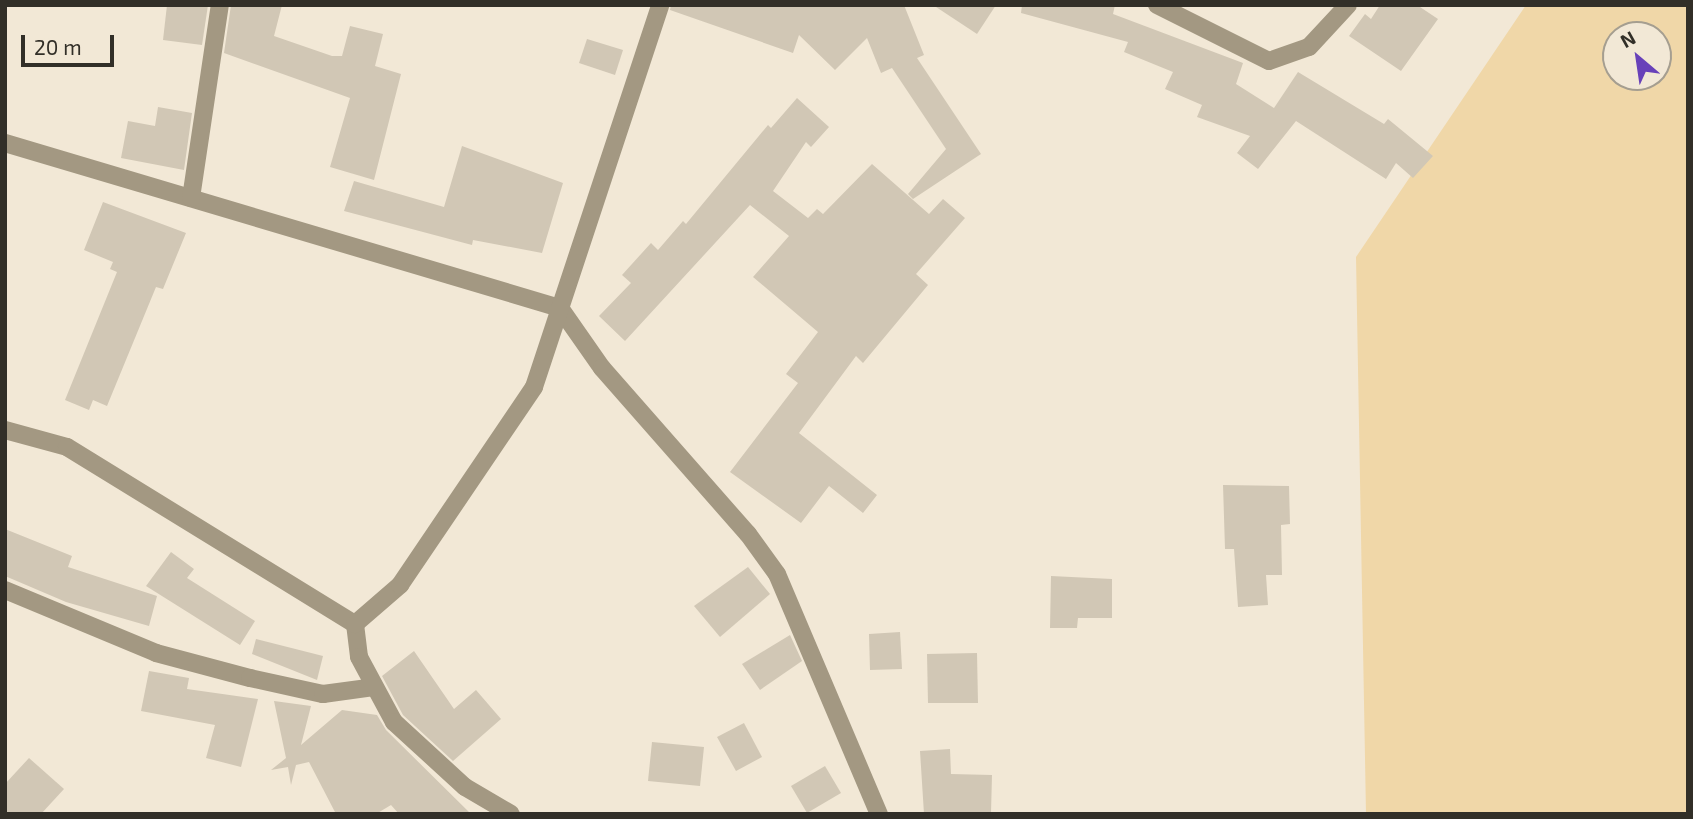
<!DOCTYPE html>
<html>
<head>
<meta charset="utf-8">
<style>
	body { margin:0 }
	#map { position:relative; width:1693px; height:819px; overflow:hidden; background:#f2e8d6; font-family:"Exo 2",sans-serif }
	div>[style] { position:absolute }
	.green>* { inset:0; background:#f0d7a8 }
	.building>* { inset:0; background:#d1c7b5 }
	.minor>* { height:18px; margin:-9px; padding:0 9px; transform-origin:9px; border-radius:9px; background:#a39882 }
	.tertiary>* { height:18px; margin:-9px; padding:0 9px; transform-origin:9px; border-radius:9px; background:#a39882 }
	span { translate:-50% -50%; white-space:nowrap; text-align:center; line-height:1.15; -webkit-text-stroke:5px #f2e8d6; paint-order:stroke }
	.frame { position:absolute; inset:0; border:7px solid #322f28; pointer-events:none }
	.north { position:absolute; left:1602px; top:21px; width:70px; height:70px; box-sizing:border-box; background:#f2e8d6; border:2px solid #a59e90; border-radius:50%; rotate:331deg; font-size:19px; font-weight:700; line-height:28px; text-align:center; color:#322f28 }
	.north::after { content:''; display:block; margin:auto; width:24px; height:32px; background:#6841b9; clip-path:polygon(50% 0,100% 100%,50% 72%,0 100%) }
	.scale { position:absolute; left:21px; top:35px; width:93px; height:32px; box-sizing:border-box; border:4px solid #322f28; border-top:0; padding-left:9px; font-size:21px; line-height:24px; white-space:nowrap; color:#322f28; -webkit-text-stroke:5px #f2e8d6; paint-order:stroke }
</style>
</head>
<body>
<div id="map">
	<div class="green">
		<i style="clip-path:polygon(evenodd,1526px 5px,1688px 5px,1688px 814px,1366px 814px,1356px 257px,1526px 5px,1616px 35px,1658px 35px,1658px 77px,1616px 77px,1616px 35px)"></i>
	</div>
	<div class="building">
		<i style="clip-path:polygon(167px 5px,208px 5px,202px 45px,163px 40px)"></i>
		<i style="clip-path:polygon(231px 5px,282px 5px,274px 36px,332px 56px,342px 56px,350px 26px,383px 34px,375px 66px,401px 74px,374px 180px,330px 167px,350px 98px,224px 53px)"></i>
		<i style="clip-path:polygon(671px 5px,904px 5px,924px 55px,917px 58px,981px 154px,913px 199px,908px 194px,946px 149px,892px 68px,881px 73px,867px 38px,835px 70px,799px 35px,793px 53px,670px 10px)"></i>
		<i style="clip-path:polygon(933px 5px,996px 5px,977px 34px)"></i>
		<i style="clip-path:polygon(1022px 5px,1115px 5px,1113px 14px,1243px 63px,1236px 84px,1274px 108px,1298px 72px,1384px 124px,1388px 119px,1433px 156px,1413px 178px,1396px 163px,1386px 179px,1296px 121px,1258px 169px,1237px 153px,1250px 136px,1197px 117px,1202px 105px,1165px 89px,1173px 72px,1124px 52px,1128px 42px,1021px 13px)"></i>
		<i style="clip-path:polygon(1380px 5px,1417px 5px,1438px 19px,1401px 71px,1349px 36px,1365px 14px,1371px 19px)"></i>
		<i style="clip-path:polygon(587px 39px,623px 50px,615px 75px,579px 63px)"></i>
		<i style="clip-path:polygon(797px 98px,829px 127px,811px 147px,806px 142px,773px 191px,808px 218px,817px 209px,823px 214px,872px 164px,929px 214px,943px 199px,965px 218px,916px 274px,928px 285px,863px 363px,856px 356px,799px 433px,877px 495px,863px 513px,829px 486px,801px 523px,730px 472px,798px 383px,786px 374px,818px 332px,753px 277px,789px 236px,750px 205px,625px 341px,599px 316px,631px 283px,622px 275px,651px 243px,658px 250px,683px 221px,686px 224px,768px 125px,771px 128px)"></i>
		<i style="clip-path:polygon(158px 107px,192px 113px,184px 170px,121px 158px,128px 121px,155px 126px)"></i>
		<i style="clip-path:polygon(462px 146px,563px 183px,542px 253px,473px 240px,472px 245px,344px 211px,354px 181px,444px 207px)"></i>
		<i style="clip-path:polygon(103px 202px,186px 233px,163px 289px,156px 287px,107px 406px,93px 400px,89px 410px,65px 400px,117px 272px,110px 269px,113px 262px,84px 250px)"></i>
		<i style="clip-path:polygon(1223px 485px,1289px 486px,1290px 524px,1281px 525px,1282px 575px,1266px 575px,1268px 605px,1238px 607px,1234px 549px,1225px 549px)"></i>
		<i style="clip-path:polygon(5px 529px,72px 556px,68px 567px,157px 596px,149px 626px,66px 602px,5px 576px)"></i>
		<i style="clip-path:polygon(171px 552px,194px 569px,187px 578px,255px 621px,240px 645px,146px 586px)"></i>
		<i style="clip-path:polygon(748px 567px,770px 594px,720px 637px,694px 606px)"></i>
		<i style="clip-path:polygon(1051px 576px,1112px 579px,1112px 618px,1078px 618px,1077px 628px,1050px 628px)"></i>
		<i style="clip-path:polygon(900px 632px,902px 669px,870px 670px,869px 634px)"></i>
		<i style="clip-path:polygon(790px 635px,802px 661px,760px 690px,742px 664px)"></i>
		<i style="clip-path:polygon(256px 639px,323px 656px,317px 680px,252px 654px)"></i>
		<i style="clip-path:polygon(414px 651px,454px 709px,476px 690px,501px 719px,453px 761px,403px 715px,382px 676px)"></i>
		<i style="clip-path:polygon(977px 653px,978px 703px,928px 703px,927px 654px)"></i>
		<i style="clip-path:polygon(149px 671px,189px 678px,187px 689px,258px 699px,241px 767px,206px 758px,215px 725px,141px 711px)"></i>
		<i style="clip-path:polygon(274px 701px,311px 706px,301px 745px,342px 710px,377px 715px,386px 730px,471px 814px,399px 814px,391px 805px,376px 814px,336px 814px,309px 762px,296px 765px,291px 785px,288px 767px,271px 770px,286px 758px)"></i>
		<i style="clip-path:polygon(744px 723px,762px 757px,736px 771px,717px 737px)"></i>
		<i style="clip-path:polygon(652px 742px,704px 747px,700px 786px,648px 781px)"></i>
		<i style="clip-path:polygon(950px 749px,951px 774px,992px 775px,991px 813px,924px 814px,920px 751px)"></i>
		<i style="clip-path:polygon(29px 758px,64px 789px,41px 814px,5px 814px,5px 784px)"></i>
		<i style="clip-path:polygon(825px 766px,841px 793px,807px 813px,791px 786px)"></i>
	</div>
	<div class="minor">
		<i style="left:1157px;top:5px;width:125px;rotate:26.6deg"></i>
		<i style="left:1269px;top:61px;width:42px;rotate:-19.3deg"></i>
		<i style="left:1309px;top:47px;width:57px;rotate:-47.1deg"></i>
		<i style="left:5px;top:143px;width:579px;rotate:16.56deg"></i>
		<i style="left:560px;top:308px;width:73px;rotate:55deg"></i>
		<i style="left:602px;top:368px;width:221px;rotate:48.7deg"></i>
		<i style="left:748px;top:534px;width:49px;rotate:54.1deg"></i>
		<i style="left:777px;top:574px;width:261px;rotate:67deg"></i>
		<i style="left:191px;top:198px;width:195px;rotate:-81.5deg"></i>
		<i style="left:5px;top:590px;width:164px;rotate:22.6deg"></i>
		<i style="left:156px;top:653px;width:97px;rotate:14.9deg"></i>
		<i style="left:250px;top:678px;width:75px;rotate:12.4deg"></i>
		<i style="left:323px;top:694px;width:51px;rotate:-7.8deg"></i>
		<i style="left:355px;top:624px;width:33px;rotate:83deg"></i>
		<i style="left:359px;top:657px;width:74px;rotate:61.7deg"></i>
		<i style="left:394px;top:722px;width:96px;rotate:42.5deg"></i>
		<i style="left:465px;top:787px;width:53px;rotate:30.4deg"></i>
	</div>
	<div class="tertiary">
		<i style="left:5px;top:430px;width:64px;rotate:15.3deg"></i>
		<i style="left:67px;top:447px;width:338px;rotate:31.6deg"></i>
		<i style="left:355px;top:624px;width:60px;rotate:-40.9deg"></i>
		<i style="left:400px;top:585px;width:239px;rotate:-55.9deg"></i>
		<i style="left:534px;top:387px;width:402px;rotate:-71.7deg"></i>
	</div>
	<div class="frame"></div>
	<div class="north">N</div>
	<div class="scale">20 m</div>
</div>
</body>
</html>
